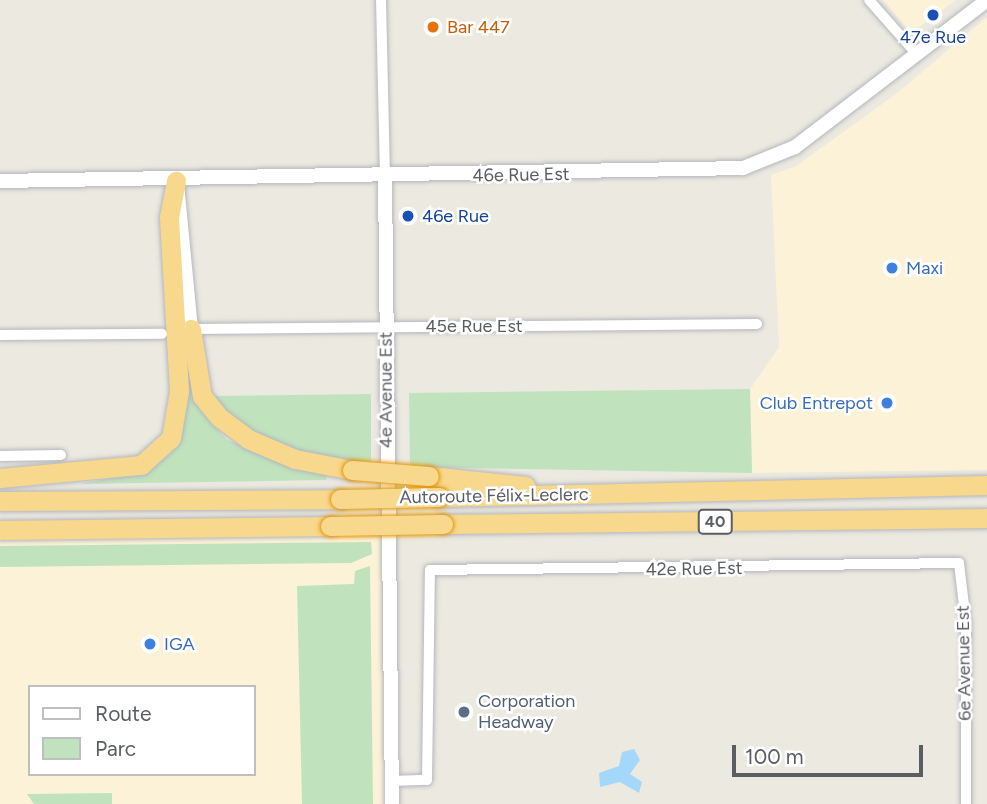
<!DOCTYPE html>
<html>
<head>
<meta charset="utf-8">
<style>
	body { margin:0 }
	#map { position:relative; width:987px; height:804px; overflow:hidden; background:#ece9e1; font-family:Figtree,sans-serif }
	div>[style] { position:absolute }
	.commercial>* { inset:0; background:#fcf2d7 }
	.green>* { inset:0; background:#c0e3be }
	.water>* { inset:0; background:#a3d8fb }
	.roads { filter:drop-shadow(0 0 2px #b4b7bb) drop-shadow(0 0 2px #b4b7bb) }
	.minor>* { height:10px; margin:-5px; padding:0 5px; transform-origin:5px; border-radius:5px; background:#fff }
	.tertiary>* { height:14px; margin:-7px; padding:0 7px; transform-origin:7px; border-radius:7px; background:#fff }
	.motorway>* { height:19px; margin:-9.5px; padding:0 9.5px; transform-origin:9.5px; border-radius:9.5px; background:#f8d88d }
	.bridges { filter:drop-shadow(0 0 2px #e3960b) drop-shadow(0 0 2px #e3960b) }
	.motorway-bridge>* { height:19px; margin:-9.5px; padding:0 9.5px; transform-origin:9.5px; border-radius:9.5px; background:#f8d88d }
	.dots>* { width:19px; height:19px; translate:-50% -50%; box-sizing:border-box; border:4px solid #fff; border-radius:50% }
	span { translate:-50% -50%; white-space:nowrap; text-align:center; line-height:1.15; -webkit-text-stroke:5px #fff; paint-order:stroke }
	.shield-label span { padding:2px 5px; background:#fff; border:2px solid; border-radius:5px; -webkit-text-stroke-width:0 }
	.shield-label { font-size:16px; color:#5a5e62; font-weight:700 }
	.food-label { font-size:18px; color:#c56008 }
	.left { translate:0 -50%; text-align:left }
	.transit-label { font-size:18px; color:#164399 }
	.street-label { font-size:18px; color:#5a5e62 }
	.shop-label { font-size:18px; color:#366cbe }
	.right { translate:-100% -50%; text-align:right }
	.service-label { font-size:18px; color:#4e5e75 }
	.legend { position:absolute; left:28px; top:685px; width:228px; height:91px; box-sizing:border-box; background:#fff; border:2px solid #bdbfc0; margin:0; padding:9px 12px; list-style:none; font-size:21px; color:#5a5e62 }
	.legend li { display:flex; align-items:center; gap:14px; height:35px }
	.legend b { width:35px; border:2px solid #bdbfc0 }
	.scale { position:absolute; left:732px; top:745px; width:191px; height:32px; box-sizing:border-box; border:4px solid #5a5e62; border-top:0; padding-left:9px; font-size:21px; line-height:24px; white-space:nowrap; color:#5a5e62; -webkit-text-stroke:5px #fff; paint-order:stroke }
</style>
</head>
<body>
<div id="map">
	<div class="commercial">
		<i style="clip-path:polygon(883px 0,956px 0,911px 33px)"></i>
		<i style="clip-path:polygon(987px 17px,987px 470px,752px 473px,750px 389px,779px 347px,771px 175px,796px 166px,896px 94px)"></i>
		<i style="clip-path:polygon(evenodd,330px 526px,387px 540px,392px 804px,0 804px,0 530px,330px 526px,30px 687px,254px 687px,254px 774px,30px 774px,30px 687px)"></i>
	</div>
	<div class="green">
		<i style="clip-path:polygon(184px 366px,200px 410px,227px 440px,327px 473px,326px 480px,80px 484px,134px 474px,165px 454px)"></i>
		<i style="clip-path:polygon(750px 389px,752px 473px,410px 467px,409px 393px)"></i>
		<i style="clip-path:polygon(371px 394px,371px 464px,294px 450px,227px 418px,212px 396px)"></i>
		<i style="clip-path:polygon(371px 542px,372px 554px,351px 563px,0 567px,0 546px)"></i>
		<i style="clip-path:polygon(370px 566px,373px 804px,302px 804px,297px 586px,354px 584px,355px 571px)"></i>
		<i style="clip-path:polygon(112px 793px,112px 804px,34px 804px,27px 794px)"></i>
	</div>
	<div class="water">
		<i style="clip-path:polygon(634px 749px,640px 760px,630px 774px,642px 782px,639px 793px,620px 782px,600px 787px,599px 773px,619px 766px,622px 752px)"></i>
	</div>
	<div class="roads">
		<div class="minor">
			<i style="left:381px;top:0;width:177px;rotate:88.7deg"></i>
			<i style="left:869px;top:0;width:68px;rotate:48.6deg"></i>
			<i style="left:191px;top:329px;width:566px;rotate:-0.51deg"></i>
			<i style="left:0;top:335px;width:162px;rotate:-0.4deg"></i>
			<i style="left:0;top:456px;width:61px;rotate:-0.9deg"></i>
			<i style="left:391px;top:781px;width:36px;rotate:-2deg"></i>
			<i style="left:427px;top:780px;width:210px;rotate:-89.2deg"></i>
			<i style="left:430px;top:570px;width:529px;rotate:-0.76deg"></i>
			<i style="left:959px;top:563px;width:60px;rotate:83.3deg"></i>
			<i style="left:966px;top:623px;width:181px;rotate:90deg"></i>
		</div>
		<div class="tertiary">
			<i style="left:385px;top:177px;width:627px;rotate:89.36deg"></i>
			<i style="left:0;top:181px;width:743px;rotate:-1deg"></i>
			<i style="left:743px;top:168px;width:56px;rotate:-22deg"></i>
			<i style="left:795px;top:147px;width:242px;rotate:-37.4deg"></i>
			<i style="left:177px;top:184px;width:146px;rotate:84.5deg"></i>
		</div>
		<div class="motorway">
			<i style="left:191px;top:329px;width:68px;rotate:80.7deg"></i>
			<i style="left:202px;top:396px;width:27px;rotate:51deg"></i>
			<i style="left:219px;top:417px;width:36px;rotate:37deg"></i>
			<i style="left:248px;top:439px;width:51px;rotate:23.1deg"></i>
			<i style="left:295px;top:459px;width:58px;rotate:10.9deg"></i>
			<i style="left:429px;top:476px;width:97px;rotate:5.9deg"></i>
			<i style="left:0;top:478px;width:142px;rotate:-5.3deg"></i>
			<i style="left:141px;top:465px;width:40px;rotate:-42deg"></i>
			<i style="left:171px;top:438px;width:48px;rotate:-80.3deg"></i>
			<i style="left:179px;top:391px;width:174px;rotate:-93.3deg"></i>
			<i style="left:169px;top:217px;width:37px;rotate:-79deg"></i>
			<i style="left:439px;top:497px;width:548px;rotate:-1.25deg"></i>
			<i style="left:0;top:501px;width:340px;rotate:-0.3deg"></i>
			<i style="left:443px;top:524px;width:544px;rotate:-0.63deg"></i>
			<i style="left:0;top:530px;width:330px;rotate:-0.7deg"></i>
		</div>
	</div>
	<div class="bridges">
		<div class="motorway-bridge">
			<i style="left:352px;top:470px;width:77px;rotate:4.5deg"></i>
			<i style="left:340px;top:499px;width:99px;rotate:-1.2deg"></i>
			<i style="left:330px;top:526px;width:113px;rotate:-1deg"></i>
		</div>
	</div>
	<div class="dots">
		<i style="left:933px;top:15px;background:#1a4fb4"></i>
		<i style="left:433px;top:27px;background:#e8710a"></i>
		<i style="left:408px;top:216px;background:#1a4fb4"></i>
		<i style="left:892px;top:268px;background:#3f7fe0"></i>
		<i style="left:887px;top:403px;background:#3f7fe0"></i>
		<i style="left:150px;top:644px;background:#3f7fe0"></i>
		<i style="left:464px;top:712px;background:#5c6f8a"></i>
	</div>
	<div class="shield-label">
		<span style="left:715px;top:522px">40</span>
	</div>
	<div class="food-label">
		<span class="left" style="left:447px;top:27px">Bar 447</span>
	</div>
	<div class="transit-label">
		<span style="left:933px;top:37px">47e Rue</span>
		<span class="left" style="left:422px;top:216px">46e Rue</span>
	</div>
	<div class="street-label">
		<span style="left:521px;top:175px;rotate:-1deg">46e Rue Est</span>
		<span style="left:474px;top:326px">45e Rue Est</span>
		<span style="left:386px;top:390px;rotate:-90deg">4e Avenue Est</span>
		<span style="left:494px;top:496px;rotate:-1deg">Autoroute Félix-Leclerc</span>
		<span style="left:694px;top:569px;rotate:-1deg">42e Rue Est</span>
		<span style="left:964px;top:663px;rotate:-91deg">6e Avenue Est</span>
	</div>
	<div class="shop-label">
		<span class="left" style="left:906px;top:268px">Maxi</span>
		<span class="right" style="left:873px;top:403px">Club Entrepot</span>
		<span class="left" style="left:164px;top:644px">IGA</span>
	</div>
	<div class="service-label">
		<span class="left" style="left:478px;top:712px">Corporation<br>Headway</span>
	</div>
	<ul class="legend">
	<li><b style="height:9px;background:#fff"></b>Route</li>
	<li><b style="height:19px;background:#c0e3be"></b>Parc</li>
	</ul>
	<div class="scale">100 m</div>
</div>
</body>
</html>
